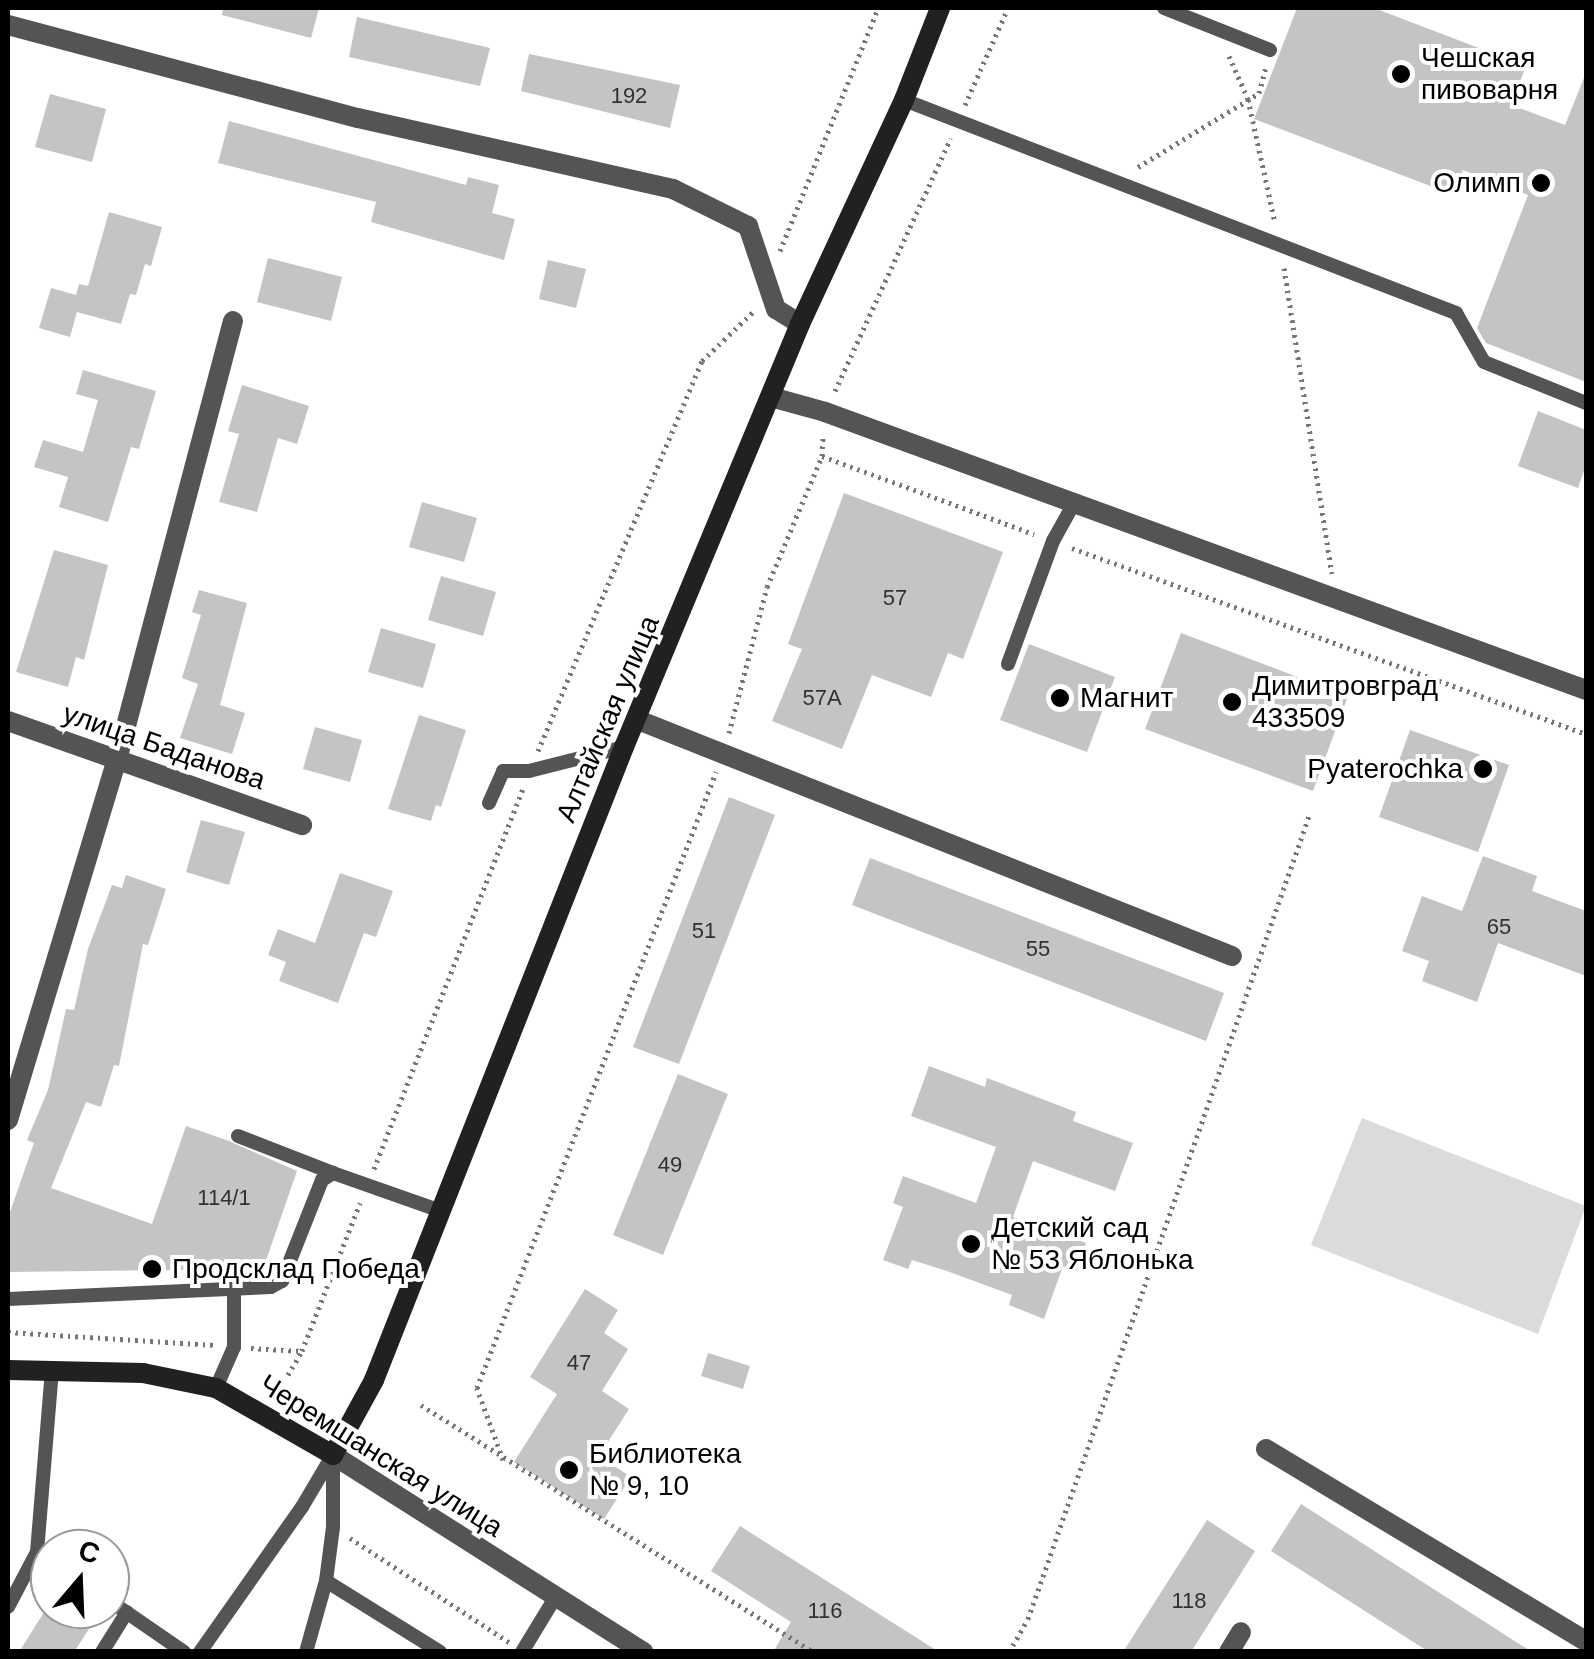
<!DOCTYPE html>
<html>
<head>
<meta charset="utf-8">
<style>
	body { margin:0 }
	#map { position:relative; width:1594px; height:1659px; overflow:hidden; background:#fff; font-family:Helvetica,sans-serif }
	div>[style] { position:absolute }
	.green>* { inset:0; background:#dbdbdb }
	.building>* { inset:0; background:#c4c4c4 }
	.path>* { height:5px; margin-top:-2.5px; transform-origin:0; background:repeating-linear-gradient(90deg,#767676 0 2.5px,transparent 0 7.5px) }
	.service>* { height:14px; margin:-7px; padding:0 7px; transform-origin:7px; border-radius:7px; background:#545454 }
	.minor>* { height:20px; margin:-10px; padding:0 10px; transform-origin:10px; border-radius:10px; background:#545454 }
	.tertiary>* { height:20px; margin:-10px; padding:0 10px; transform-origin:10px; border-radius:10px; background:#545454 }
	.secondary>* { height:20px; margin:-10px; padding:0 10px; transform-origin:10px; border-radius:10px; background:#212121 }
	.dots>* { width:28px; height:28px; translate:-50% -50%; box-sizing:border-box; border:5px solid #fff; border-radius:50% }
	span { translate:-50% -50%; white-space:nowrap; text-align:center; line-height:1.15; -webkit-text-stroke:8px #fff; paint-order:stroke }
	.number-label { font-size:22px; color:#313131 }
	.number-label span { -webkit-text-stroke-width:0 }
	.poi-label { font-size:28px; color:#000 }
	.left { translate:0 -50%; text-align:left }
	.right { translate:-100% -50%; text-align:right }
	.street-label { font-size:28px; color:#000 }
	.frame { position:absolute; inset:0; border:10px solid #000; pointer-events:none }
	.north { position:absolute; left:30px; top:1529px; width:100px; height:100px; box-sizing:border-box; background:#fff; border:2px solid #999; border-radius:50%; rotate:19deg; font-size:28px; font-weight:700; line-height:40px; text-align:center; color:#000 }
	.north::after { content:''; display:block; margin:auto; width:35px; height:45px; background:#000; clip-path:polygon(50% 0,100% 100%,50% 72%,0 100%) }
</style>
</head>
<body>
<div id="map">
	<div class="green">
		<i style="clip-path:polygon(1362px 1118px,1586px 1206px,1538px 1334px,1311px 1245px)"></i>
	</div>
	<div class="building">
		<i style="clip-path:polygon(223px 8px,319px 8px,311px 38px,222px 15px)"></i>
		<i style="clip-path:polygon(1297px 8px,1374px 8px,1526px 66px,1511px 105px,1565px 125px,1586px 73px,1586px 382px,1486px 343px,1477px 328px,1528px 195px,1463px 170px,1454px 195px,1254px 119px)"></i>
		<i style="clip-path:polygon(357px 17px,490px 48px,480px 86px,349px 57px)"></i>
		<i style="clip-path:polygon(529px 54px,680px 85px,670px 128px,521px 91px)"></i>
		<i style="clip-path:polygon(50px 94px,106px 109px,92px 162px,35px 147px)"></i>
		<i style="clip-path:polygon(229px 121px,466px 185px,468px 177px,499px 185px,492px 213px,515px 219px,504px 260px,371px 222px,376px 202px,218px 163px)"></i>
		<i style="clip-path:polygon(109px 212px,162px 227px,151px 266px,145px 264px,136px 295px,130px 294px,121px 324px,77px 312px,70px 337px,39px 328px,51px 288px,76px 295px,79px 284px,88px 286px)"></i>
		<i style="clip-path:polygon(268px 258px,342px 277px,331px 321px,257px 302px)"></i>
		<i style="clip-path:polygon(548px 260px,586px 269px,576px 308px,539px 299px)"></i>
		<i style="clip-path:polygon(83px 370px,156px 391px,139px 449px,131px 447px,108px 522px,59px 507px,68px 477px,34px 467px,43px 440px,83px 452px,98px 400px,76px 394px)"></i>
		<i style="clip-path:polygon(242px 385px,309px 406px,297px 444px,278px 438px,257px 512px,219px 502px,239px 434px,228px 431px)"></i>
		<i style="clip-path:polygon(1538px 411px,1586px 430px,1586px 465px,1578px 488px,1518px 466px)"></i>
		<i style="clip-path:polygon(844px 493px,1003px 552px,963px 659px,948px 653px,931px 697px,872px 675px,842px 749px,772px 721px,802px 649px,788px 644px)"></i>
		<i style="clip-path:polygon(422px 502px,477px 518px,464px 562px,409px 547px)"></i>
		<i style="clip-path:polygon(54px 550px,108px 565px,84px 660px,76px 657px,68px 687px,16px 672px)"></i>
		<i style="clip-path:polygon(441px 576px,496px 592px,483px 636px,428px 620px)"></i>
		<i style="clip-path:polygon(199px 590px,247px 603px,220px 705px,245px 713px,232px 754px,180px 738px,198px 684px,182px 678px,201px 615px,192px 612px)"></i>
		<i style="clip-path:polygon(381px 628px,436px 644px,423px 688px,368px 672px)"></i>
		<i style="clip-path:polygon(1181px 633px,1348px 696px,1313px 791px,1145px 729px)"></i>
		<i style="clip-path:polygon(1029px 644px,1115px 677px,1087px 752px,1000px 720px)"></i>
		<i style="clip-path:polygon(419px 715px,466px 730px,441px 807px,436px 805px,431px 821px,388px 809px)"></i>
		<i style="clip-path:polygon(315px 727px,362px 740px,350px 782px,303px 769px)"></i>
		<i style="clip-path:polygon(1410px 730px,1509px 765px,1478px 852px,1379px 817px)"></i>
		<i style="clip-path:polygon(729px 797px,775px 815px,679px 1064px,633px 1047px)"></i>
		<i style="clip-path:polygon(201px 820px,245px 832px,229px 885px,186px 872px)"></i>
		<i style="clip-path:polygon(1483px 856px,1537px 876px,1532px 891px,1586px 911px,1586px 976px,1498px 943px,1477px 1002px,1422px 981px,1429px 961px,1402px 951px,1422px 896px,1462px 911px)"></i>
		<i style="clip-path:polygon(870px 858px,1224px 993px,1206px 1041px,852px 905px)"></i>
		<i style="clip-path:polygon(340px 873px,393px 891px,376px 937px,364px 933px,338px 1003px,279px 981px,286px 962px,268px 955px,278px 929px,315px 943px)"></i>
		<i style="clip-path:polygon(126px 875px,166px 889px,148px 945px,143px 944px,119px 1066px,114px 1065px,101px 1107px,86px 1102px,51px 1188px,152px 1224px,186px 1126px,229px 1141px,297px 1171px,263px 1269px,8px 1272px,8px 1218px,34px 1143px,27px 1140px,48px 1090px,66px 1009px,74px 1010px,88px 949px,112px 885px,122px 888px)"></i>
		<i style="clip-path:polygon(929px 1066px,985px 1087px,987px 1078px,1021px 1091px,1076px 1112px,1073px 1121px,1133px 1143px,1115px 1191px,1033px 1161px,1013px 1217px,1086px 1243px,1077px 1271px,1063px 1266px,1044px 1319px,1009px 1305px,1012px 1295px,947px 1271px,912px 1260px,908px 1269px,883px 1260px,903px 1207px,893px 1203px,903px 1176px,976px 1203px,996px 1147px,911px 1116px)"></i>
		<i style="clip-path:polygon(678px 1074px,728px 1094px,663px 1255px,613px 1235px)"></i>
		<i style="clip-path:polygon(585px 1289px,618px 1310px,604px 1333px,628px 1349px,602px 1391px,629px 1409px,599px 1456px,631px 1477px,604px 1519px,514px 1462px,557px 1394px,530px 1377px)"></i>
		<i style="clip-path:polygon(708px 1353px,750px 1366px,743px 1389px,701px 1376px)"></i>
		<i style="clip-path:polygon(1301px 1504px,1532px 1652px,1429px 1652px,1271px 1551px)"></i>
		<i style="clip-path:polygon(1207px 1520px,1255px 1551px,1191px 1652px,1123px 1652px)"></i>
		<i style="clip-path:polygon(740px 1526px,939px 1652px,773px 1652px,791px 1622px,711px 1571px)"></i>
		<i style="clip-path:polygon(46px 1609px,102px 1609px,74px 1652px,19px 1652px)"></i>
	</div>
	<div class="path">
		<i style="left:1229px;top:56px;width:47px;rotate:66.2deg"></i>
		<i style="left:1248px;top:99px;width:127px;rotate:77.7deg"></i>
		<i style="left:965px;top:105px;width:106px;rotate:-66.1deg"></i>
		<i style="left:1138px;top:167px;width:142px;rotate:-31.4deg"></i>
		<i style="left:1259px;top:93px;width:27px;rotate:-75deg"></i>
		<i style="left:780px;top:251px;width:262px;rotate:-68deg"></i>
		<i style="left:1284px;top:268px;width:309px;rotate:81.1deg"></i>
		<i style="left:835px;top:391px;width:278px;rotate:-65.4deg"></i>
		<i style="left:822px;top:456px;width:226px;rotate:20.2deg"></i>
		<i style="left:1072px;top:548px;width:547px;rotate:19.89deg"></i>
		<i style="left:729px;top:733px;width:151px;rotate:-75.4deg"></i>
		<i style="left:767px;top:587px;width:142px;rotate:-67.2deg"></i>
		<i style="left:822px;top:456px;width:21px;rotate:-87deg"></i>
		<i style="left:538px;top:751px;width:423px;rotate:-67.2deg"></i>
		<i style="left:702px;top:361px;width:71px;rotate:-43.9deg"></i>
		<i style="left:374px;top:1169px;width:409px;rotate:-68.6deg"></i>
		<i style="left:8px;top:1332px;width:207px;rotate:3.6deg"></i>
		<i style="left:251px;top:1348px;width:51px;rotate:3.4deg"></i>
		<i style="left:288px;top:1375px;width:28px;rotate:-60deg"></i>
		<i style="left:302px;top:1351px;width:159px;rotate:-68.6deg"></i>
		<i style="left:421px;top:1405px;width:463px;rotate:32.2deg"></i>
		<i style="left:503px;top:1460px;width:77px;rotate:-109.9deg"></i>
		<i style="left:477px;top:1388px;width:661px;rotate:-68.79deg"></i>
		<i style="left:350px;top:1538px;width:190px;rotate:33.2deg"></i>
		<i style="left:1009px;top:1652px;width:38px;rotate:-60deg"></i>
		<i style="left:1028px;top:1619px;width:851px;rotate:-70.71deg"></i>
	</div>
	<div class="service">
		<i style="left:1164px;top:8px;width:114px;rotate:21.6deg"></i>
		<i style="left:904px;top:100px;width:592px;rotate:21.1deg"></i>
		<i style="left:1456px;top:313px;width:56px;rotate:60.3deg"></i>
		<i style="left:1484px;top:362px;width:110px;rotate:21.9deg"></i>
		<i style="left:1008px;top:664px;width:131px;rotate:-69.9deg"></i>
		<i style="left:1053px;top:541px;width:41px;rotate:-60.9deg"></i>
		<i style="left:489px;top:803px;width:35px;rotate:-66deg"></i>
		<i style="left:503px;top:771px;width:26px"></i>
		<i style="left:529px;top:771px;width:98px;rotate:-14.2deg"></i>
		<i style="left:238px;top:1136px;width:102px;rotate:21.3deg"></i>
		<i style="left:8px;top:1299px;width:263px;rotate:-2.6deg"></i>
		<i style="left:271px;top:1287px;width:13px;rotate:-29deg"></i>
		<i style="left:282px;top:1281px;width:109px;rotate:-68.4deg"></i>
		<i style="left:322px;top:1180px;width:13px;rotate:-32deg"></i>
		<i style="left:333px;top:1173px;width:114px;rotate:19.4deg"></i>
		<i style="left:216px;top:1388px;width:45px;rotate:-66.3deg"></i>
		<i style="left:234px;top:1347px;width:58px;rotate:-90deg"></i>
		<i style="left:333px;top:1455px;width:72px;rotate:90deg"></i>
		<i style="left:333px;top:1527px;width:54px;rotate:97.4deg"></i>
		<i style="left:326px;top:1581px;width:134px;rotate:31.9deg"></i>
		<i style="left:50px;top:1561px;width:16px;rotate:-145deg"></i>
		<i style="left:37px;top:1552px;width:184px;rotate:-85.3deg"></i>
		<i style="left:110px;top:1601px;width:90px;rotate:34.6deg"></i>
		<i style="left:8px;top:1607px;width:62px;rotate:-62.2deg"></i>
		<i style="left:102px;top:1652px;width:47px;rotate:-58deg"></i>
		<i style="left:200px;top:1652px;width:177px;rotate:-54.9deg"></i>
		<i style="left:302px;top:1507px;width:57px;rotate:-59.4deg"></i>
		<i style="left:306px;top:1652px;width:74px;rotate:-74.3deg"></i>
		<i style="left:522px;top:1652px;width:66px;rotate:-58.7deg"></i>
	</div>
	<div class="minor">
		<i style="left:8px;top:25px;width:362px;rotate:14.9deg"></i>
		<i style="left:358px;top:118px;width:323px;rotate:12.7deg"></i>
		<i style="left:673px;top:189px;width:84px;rotate:26.3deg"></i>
		<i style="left:748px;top:226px;width:88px;rotate:71.4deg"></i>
		<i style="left:776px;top:309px;width:28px;rotate:32deg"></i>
		<i style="left:638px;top:720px;width:639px;rotate:21.67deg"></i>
		<i style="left:8px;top:721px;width:312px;rotate:19.5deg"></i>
		<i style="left:8px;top:1120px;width:376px;rotate:-73.2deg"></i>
		<i style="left:117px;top:760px;width:454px;rotate:-75.2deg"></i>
		<i style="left:1266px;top:1449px;width:373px;rotate:31deg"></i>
		<i style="left:1229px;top:1652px;width:23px;rotate:-59deg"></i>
	</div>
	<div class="tertiary">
		<i style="left:771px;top:397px;width:56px;rotate:15.5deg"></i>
		<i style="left:825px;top:412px;width:810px;rotate:20.07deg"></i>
		<i style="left:333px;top:1455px;width:368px;rotate:32.4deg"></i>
	</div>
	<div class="secondary">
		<i style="left:8px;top:1370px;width:135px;rotate:1.3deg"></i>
		<i style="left:143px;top:1373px;width:75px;rotate:11.6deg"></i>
		<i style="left:216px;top:1388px;width:135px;rotate:29.8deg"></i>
		<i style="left:333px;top:1455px;width:85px;rotate:-61.3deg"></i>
		<i style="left:374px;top:1380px;width:681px;rotate:-68.45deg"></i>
		<i style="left:624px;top:747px;width:458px;rotate:-67.4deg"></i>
		<i style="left:800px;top:324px;width:247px;rotate:-65.1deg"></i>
		<i style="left:904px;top:100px;width:99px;rotate:-68.6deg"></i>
	</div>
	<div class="dots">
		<i style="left:1401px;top:74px;background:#000"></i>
		<i style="left:1541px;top:183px;background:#000"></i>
		<i style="left:1060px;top:698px;background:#000"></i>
		<i style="left:1232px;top:702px;background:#000"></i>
		<i style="left:1483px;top:769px;background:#000"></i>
		<i style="left:971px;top:1244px;background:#000"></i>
		<i style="left:152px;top:1269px;background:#000"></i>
		<i style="left:569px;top:1470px;background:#000"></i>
	</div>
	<div class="number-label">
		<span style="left:629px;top:96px">192</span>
		<span style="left:895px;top:598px">57</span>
		<span style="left:822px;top:698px">57А</span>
		<span style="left:1499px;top:927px">65</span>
		<span style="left:704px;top:931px">51</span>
		<span style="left:1038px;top:949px">55</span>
		<span style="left:670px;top:1165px">49</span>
		<span style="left:224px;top:1198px">114/1</span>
		<span style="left:579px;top:1363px">47</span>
		<span style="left:1189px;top:1601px">118</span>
		<span style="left:825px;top:1611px">116</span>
	</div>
	<div class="poi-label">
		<span class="left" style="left:1421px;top:74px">Чешская<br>пивоварня</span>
		<span class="right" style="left:1521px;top:183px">Олимп</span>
		<span class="left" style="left:1252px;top:702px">Димитровград<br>433509</span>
		<span class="left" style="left:1080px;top:698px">Магнит</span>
		<span class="right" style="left:1463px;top:769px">Pyaterochka</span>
		<span class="left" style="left:991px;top:1244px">Детский сад<br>№ 53 Яблонька</span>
		<span class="left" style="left:172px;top:1269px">Продсклад Победа</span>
		<span class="left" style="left:589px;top:1470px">Библиотека<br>№ 9, 10</span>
	</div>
	<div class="street-label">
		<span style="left:608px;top:719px;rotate:-67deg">Алтайская улица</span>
		<span style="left:164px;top:747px;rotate:19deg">улица Баданова</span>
		<span style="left:381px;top:1456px;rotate:32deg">Черемшанская улица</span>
	</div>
	<div class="frame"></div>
	<div class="north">С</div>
</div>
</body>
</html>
